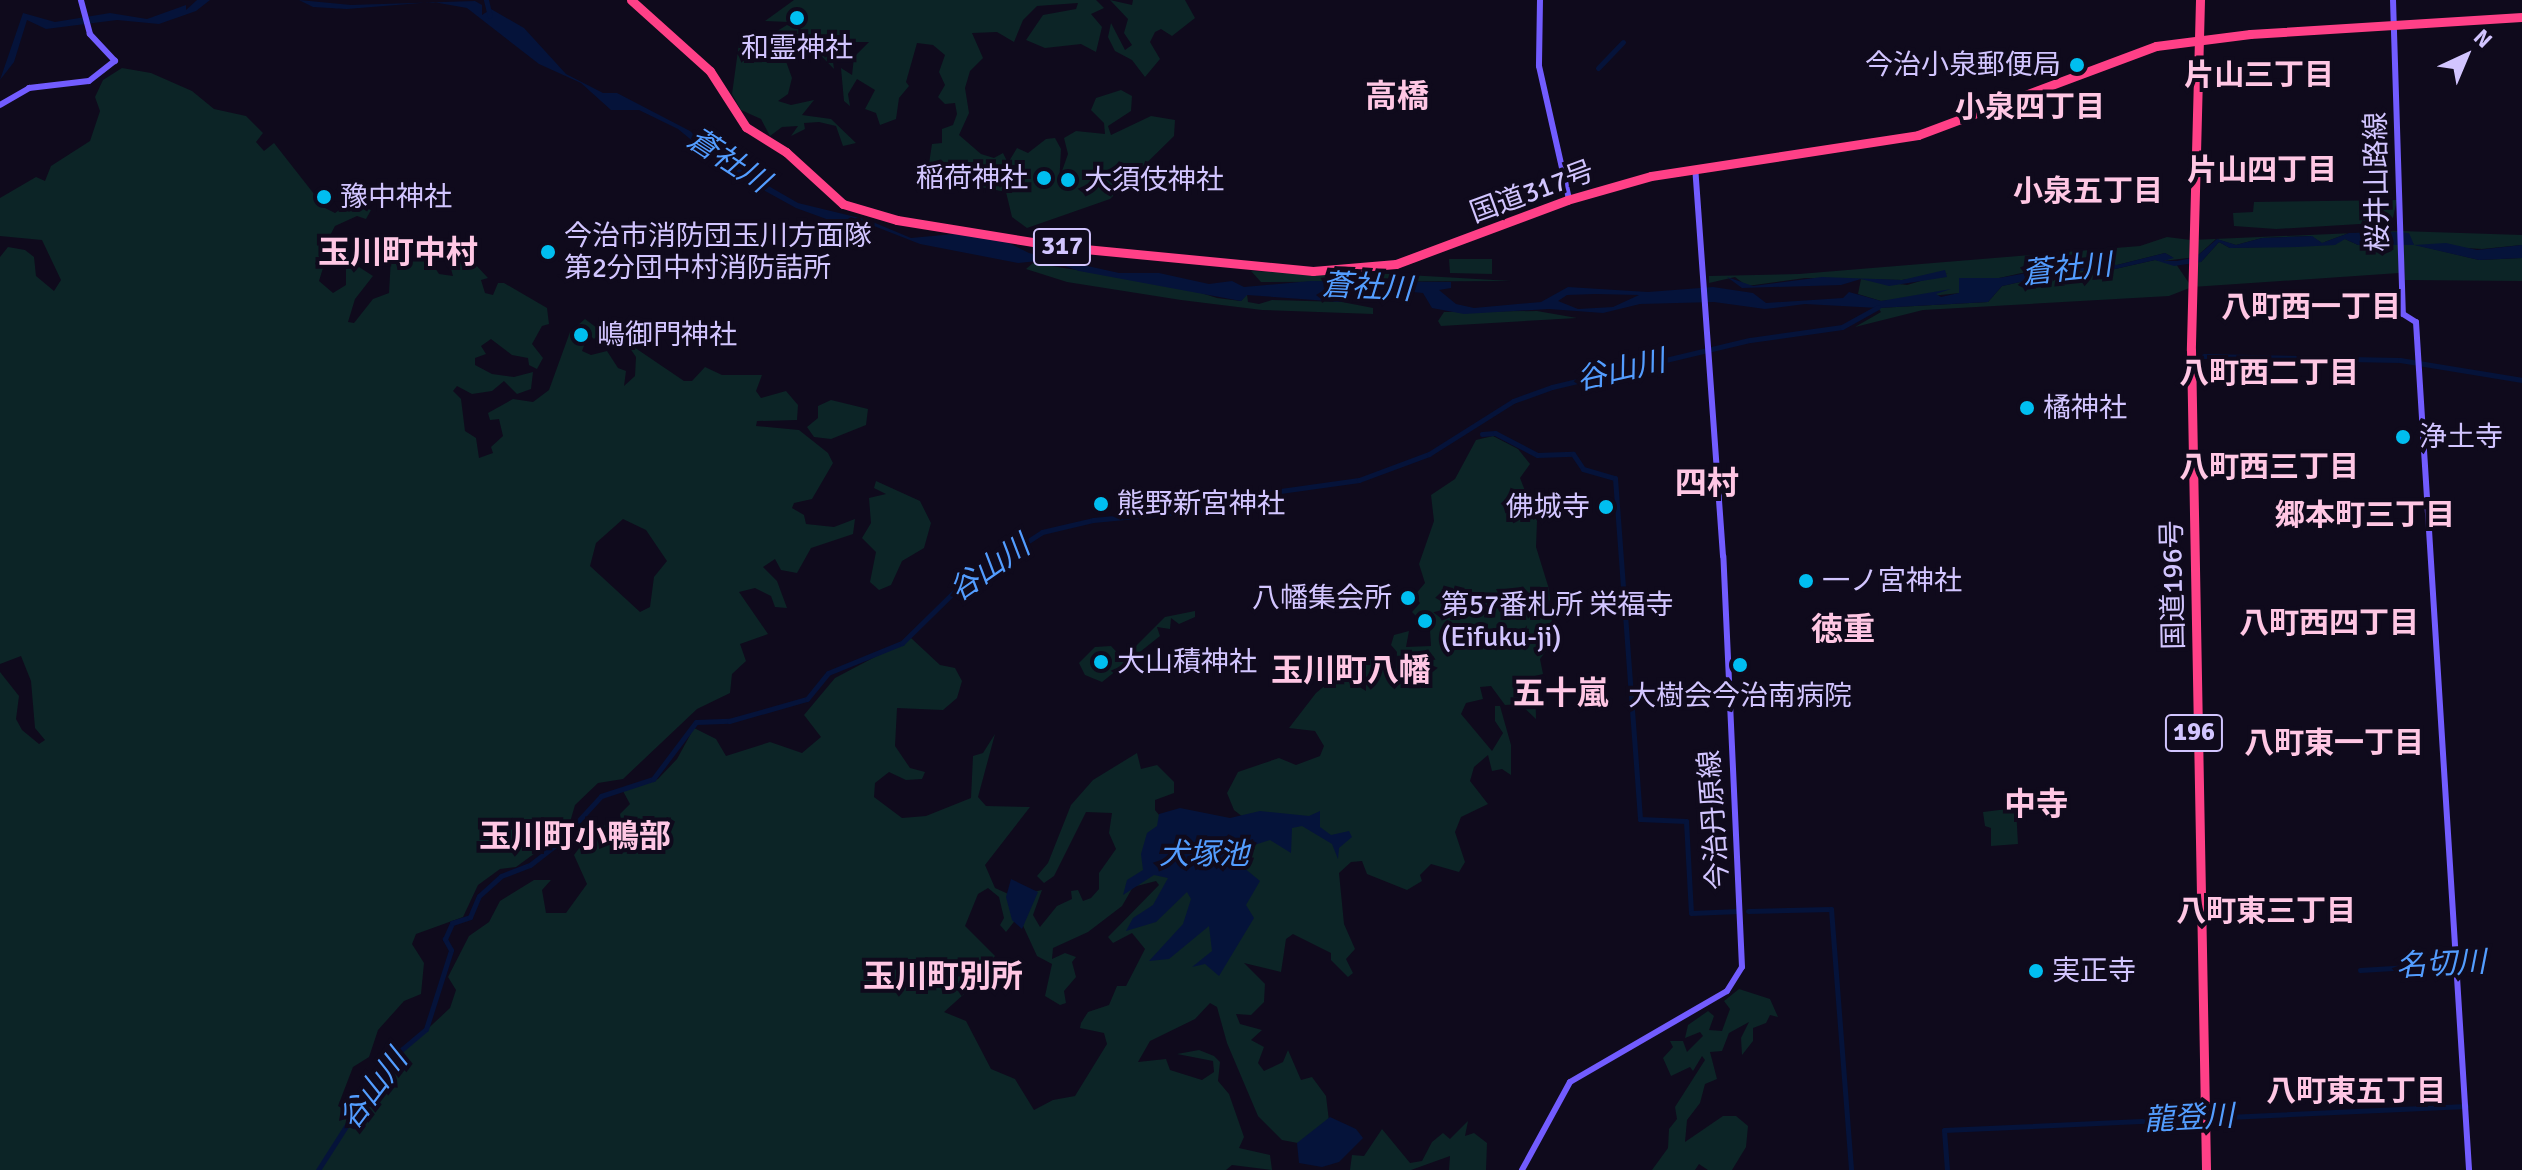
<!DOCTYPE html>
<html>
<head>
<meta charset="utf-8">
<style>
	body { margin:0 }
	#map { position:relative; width:2522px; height:1170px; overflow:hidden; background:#0f0a1c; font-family:Signika,"Noto Sans JP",sans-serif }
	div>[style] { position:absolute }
	.green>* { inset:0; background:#0c2426 }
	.water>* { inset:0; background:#05133a }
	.river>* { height:5px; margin:-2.5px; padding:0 2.5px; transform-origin:2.5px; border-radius:2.5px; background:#05133a }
	.secondary>* { height:6px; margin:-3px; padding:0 3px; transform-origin:3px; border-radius:3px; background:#725cff }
	.highway>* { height:9px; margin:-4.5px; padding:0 4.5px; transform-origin:4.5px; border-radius:4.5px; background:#ff4087 }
	.dots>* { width:22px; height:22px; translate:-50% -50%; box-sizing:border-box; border:4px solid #0f0a1c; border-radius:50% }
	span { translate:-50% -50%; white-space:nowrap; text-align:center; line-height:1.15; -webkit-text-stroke:8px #0f0a1c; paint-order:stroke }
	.shield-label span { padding:2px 6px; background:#0f0a1c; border:2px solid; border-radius:6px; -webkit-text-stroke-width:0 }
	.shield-label { font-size:26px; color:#d2c5ff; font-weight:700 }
	.poi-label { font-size:28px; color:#d2c5ff }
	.right { translate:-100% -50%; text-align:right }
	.left { translate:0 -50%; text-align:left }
	.street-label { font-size:28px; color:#d2c5ff }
	.neighbourhood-label { font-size:30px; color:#ffc7e4; font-weight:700 }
	.water-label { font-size:30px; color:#539dff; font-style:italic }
	.quarter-label { font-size:32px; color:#ffc7e4; font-weight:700 }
	.north { position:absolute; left:2426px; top:16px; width:80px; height:80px; -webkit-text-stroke:6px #0f0a1c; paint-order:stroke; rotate:44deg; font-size:22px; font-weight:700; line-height:32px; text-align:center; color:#d2c5ff }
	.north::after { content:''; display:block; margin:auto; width:28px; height:36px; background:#d2c5ff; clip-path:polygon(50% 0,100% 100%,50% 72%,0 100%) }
</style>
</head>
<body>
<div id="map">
	<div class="green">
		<i style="clip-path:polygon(794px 0,1096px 0,1104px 8px,1091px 14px,1102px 27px,1096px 52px,1081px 44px,1045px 48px,1026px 40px,1043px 15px,1076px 9px,1078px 3px,1037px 6px,1023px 20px,1014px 42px,997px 32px,972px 33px,983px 58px,970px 71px,965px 88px,969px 113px,959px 135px,981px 154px,994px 158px,1003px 153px,1008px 163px,1017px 148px,1028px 153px,1046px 139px,1055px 138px,1061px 149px,1059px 185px,1075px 180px,1075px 174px,1062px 171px,1068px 154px,1064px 138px,1076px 131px,1105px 134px,1104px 123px,1091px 110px,1096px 98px,1121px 90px,1132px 96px,1131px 111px,1108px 126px,1111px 135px,1151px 116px,1175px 120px,1174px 136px,1110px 199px,1027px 228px,1012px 217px,1006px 192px,951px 181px,929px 164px,932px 144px,942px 143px,942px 129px,953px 125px,957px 114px,955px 103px,945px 104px,938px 97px,945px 85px,939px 72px,945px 55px,933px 45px,917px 43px,906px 82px,909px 86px,899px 98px,896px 119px,880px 125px,876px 113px,865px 109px,875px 90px,857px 79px,848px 94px,850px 106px,844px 101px,841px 68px,852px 75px,854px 57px,869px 42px,851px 42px,843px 34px,831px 47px,834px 69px,807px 41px,783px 53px,792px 78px,788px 94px,778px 101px,791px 105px,814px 100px,802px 115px,831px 119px,856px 143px,843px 146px,836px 126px,819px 122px,804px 123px,805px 129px,791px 136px,798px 126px,782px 127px,770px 136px,761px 119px,741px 110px,732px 94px,740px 36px,769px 36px,787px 25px,800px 30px,805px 15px,790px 18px,789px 22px,765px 21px)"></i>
		<i style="clip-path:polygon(1110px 0,1132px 5px,1133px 0,1185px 0,1195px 18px,1172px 36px,1161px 29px,1155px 32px,1150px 42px,1160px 59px,1145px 77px,1132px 60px,1115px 51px,1108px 37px,1111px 23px,1125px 50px,1132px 45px,1124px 33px,1128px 19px)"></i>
		<i style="clip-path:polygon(evenodd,122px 68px,151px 73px,192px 91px,214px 109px,246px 116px,263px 133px,256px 142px,264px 151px,274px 143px,325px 208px,335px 213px,349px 203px,371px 210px,366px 219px,357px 216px,335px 226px,315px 264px,323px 268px,319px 281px,333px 293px,346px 285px,346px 269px,359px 267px,373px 276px,355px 299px,348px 322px,354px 323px,373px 299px,389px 293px,391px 257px,405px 241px,419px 243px,439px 274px,453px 276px,446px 251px,461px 249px,488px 278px,481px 280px,485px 293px,493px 295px,498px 283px,504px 283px,547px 308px,549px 324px,542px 326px,532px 344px,543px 358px,537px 369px,529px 365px,528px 358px,512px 355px,491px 339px,481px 346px,486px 354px,475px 358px,475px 365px,492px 374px,514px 377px,533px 372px,531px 389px,517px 394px,504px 381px,492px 391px,472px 394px,457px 386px,453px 391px,461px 399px,465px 431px,476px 438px,479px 458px,493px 453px,491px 447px,503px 436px,499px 419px,490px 420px,488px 413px,513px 399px,533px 402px,549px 390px,570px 332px,585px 319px,601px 331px,594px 339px,583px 329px,577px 335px,585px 343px,582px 351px,591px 355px,607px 351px,618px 368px,626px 371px,624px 386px,635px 376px,636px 357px,625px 341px,684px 381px,692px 381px,705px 367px,722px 375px,762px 375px,756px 391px,761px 398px,786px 391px,798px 405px,797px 420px,757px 421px,756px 426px,799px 430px,828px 453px,833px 463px,812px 499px,794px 503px,792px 508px,804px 515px,806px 524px,834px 527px,855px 519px,853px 534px,811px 548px,797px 573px,781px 570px,775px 559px,763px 567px,777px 581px,787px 608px,775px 607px,771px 596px,755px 588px,739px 592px,768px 634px,740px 644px,746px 661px,732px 674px,730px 693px,697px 709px,623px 779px,598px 783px,575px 805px,568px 829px,516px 867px,500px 869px,478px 885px,463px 917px,416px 934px,412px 944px,424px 963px,421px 994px,404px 1001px,378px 1030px,369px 1057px,353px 1067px,338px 1106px,356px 1116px,387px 1067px,450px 1008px,456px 990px,448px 977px,469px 936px,489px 922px,500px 901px,534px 880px,551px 880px,542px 890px,546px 913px,566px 913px,587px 884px,574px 855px,589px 835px,589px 825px,622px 826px,620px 814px,630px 804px,623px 791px,658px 779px,677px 759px,694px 728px,716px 739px,726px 756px,770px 742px,802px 753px,821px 737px,804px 715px,835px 678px,911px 638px,940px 665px,955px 668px,962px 681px,957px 698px,943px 710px,897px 708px,895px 746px,910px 768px,925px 772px,922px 779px,906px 780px,889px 772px,875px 783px,874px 797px,902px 818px,926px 816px,971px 798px,973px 756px,983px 753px,995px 734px,978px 797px,986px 806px,1030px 807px,985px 865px,995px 888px,1015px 897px,1017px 918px,1006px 932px,1000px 925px,1004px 918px,999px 897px,988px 888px,978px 894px,965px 926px,995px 956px,973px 986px,944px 1012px,966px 1021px,991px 1069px,1015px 1079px,1034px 1110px,1053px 1100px,1075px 1096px,1107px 1044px,1104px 1033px,1080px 1028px,1081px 1023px,1088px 1012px,1109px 1005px,1117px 986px,1126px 986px,1145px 949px,1132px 933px,1113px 943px,1108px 937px,1159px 885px,1156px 881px,1133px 887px,1122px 906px,1088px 932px,1053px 948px,1052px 959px,1065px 953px,1076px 957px,1072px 962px,1076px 977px,1064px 991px,1066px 1003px,1060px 1005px,1045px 996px,1052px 964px,1037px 956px,1020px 919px,1033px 892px,1042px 890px,1033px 915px,1040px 927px,1057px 906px,1072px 899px,1071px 891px,1078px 890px,1083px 901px,1091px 898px,1099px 889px,1099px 873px,1116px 849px,1109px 833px,1112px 813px,1086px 812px,1054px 876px,1044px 883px,1037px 876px,1048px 863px,1071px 805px,1093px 780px,1137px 753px,1141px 769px,1157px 765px,1174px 782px,1174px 793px,1155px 800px,1155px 810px,1169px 827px,1237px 869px,1248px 821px,1234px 810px,1227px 793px,1238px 772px,1279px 758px,1296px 765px,1320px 756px,1324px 746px,1315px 731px,1289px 728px,1316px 693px,1339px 674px,1366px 691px,1366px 674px,1349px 664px,1362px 656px,1396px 669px,1397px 652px,1391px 645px,1394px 635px,1409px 631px,1406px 647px,1431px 646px,1429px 614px,1417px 617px,1412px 612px,1420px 603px,1414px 596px,1425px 583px,1419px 564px,1434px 521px,1431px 495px,1455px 479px,1476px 440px,1493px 436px,1518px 449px,1530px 464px,1520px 478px,1537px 521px,1536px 547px,1549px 589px,1552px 624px,1544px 629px,1540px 646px,1546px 651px,1540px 659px,1543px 674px,1535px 676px,1536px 719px,1520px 704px,1505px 705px,1491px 686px,1480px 687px,1483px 699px,1466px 703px,1461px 714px,1492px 751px,1503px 733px,1495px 721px,1495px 706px,1500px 706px,1511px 745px,1511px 775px,1502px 769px,1492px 771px,1488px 755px,1474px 767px,1470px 781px,1488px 804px,1461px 817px,1455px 832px,1465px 862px,1459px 872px,1431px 864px,1420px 875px,1422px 881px,1407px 890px,1367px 874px,1362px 861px,1351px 862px,1339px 873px,1344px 924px,1355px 949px,1346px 959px,1353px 973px,1348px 977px,1331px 960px,1331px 953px,1293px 934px,1286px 939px,1281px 972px,1244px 963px,1265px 984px,1264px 1002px,1251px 1015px,1236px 1014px,1240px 1024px,1262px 1030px,1251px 1040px,1264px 1047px,1258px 1063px,1264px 1071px,1283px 1062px,1288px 1050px,1301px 1080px,1312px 1077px,1326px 1096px,1329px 1121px,1303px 1144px,1282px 1140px,1258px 1116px,1227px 1043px,1217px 1007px,1210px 1003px,1195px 1019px,1150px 1041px,1138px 1062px,1166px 1059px,1170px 1070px,1202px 1080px,1214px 1072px,1213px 1061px,1177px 1054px,1199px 1050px,1214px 1056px,1220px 1062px,1218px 1081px,1229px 1094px,1244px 1137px,1239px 1148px,1270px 1155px,1272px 1170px,1232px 1165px,1226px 1170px,0 1170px,0 672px,19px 696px,16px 719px,22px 730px,39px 744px,45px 740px,35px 728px,31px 681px,21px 656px,0 664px,0 257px,8px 247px,25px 250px,34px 257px,36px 276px,54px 291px,61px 280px,42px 240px,0 236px,0 198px,36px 177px,45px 181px,51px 166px,90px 141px,100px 111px,95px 97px,103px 80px,122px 68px,623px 519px,646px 530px,667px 561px,654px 577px,650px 607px,640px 612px,590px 566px,596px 543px,623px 519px)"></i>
		<i style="clip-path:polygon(2397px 200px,2392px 222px,2276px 229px,2234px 226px,2233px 213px,2253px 212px,2254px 202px)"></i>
		<i style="clip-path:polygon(2400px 231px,2522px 235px,2522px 245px,2482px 249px,2416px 245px,2479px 260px,2522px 258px,2522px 281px,2405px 280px,2403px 244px,2414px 244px,2379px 233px,2349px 233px,2322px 243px,2311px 236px,2262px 238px,2236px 245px,2216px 239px,2196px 257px,2163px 261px,2172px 257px,2165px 253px,2117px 265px,2054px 266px,1999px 278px,1959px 278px,1960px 293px,1881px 301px,1858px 294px,1861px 279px,1907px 285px,1948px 273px,1902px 280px,1805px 278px,1747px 286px,1735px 277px,1709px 283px,1709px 276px,1799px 274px,2140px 246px,2167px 237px,2191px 240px)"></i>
		<i style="clip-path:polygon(2345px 239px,2358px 245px,2398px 243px,2399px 273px,2192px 287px,2169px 296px,1923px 310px,1855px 327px,1881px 312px,1878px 308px,1988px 302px,2002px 286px,2075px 270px,2097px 273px,2155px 260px,2176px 264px,2191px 286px,2191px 262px,2201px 262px,2219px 242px,2230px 248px,2297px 246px)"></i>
		<i style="clip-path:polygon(1449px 259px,1492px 259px,1492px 274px,1450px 273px)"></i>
		<i style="clip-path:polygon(1033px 263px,1182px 287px,1217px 298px,1241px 301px,1247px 294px,1248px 302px,1259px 304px,1272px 300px,1342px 302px,1373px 308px,1373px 314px,1262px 310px,1181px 300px,1067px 282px,1026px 269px)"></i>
		<i style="clip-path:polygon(1251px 271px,1391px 274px,1511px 281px,1261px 282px)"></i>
		<i style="clip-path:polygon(1537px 311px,1577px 318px,1441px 326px,1438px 321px,1444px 312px)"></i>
		<i style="clip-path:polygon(831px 400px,868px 409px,866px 425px,831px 439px,814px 437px,807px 427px,818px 418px,818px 406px)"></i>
		<i style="clip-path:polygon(876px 481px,920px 501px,931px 523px,924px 548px,902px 561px,891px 585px,879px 590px,870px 582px,876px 552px,862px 538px,871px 523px,869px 498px,886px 494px,874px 488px)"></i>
		<i style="clip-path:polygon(1195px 611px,1195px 617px,1179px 624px,1171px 618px,1170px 629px,1157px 627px,1160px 636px,1102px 682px,1085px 675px,1079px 663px,1095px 647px,1111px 646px,1123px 659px,1165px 617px)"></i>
		<i style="clip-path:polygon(2016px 808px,2018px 844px,1991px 846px,1991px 828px,1985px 826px,1983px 812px)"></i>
		<i style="clip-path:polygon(1739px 989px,1770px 999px,1778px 1017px,1770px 1015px,1766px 1023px,1753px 1028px,1753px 1041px,1742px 1055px,1741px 1038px,1749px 1022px,1729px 1033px,1722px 1051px,1710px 1052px,1717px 1079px,1705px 1084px,1700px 1103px,1687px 1120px,1685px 1142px,1723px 1116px,1736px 1116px,1748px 1126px,1746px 1147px,1732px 1170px,1708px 1170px,1699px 1164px,1695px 1170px,1652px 1170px,1668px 1148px,1669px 1129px,1677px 1119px,1675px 1107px,1705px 1060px,1702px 1056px,1693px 1071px,1690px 1067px,1671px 1076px,1663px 1058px,1673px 1047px,1670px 1041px,1683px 1041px,1687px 1052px,1703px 1036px,1700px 1032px,1685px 1038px,1688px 1025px,1708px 1011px,1714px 1016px,1709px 1030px,1722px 1031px,1730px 1009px,1724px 1001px)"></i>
		<i style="clip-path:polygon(1468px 1121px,1465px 1136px,1474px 1133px,1487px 1143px,1486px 1170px,1449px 1170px,1450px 1156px,1411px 1170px,1350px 1170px,1352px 1155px,1364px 1156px,1382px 1129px,1410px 1163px,1422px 1161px,1432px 1142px,1443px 1133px,1450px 1139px)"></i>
	</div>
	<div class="water">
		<i style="clip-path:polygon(197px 0,210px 0,196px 11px,159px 24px,117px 20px,46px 29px,27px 20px,14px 62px,0 80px,23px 13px,55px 22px,110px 13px,147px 19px,186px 5px,186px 10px)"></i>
		<i style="clip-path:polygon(evenodd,299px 0,351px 5px,475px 1px,482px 5px,482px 15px,491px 9px,524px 28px,566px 74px,603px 93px,617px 93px,690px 131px,715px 155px,798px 203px,868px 220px,911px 238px,964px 233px,1001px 239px,1029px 253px,1119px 273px,1159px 273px,1209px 284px,1232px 281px,1244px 287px,1311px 281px,1451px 282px,1451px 288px,1439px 290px,1456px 304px,1474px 308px,1541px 302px,1568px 287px,1648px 292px,1713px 287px,1753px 293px,1766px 303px,1843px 298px,1849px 292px,1881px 301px,1951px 289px,1936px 294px,1941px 297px,1959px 293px,1959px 278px,1999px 278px,2087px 262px,2117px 265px,2165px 253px,2174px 258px,2163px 261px,2177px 261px,2196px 257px,2217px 239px,2236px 245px,2262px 238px,2312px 236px,2322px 243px,2349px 233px,2398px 232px,2409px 233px,2414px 245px,2446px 243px,2477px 250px,2522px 245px,2522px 258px,2479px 260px,2414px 245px,2358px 245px,2345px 239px,2335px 245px,2297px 247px,2230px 248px,2219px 242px,2201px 262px,2174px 266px,2155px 260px,2097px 273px,2075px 270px,2002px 286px,1988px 302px,1878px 308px,1805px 304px,1765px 309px,1714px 302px,1640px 304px,1603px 313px,1549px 309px,1464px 314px,1432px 308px,1423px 293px,1383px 289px,1346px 294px,1342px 302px,1247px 295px,1241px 301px,1079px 271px,1048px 260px,1018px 263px,920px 244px,851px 217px,840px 224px,796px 208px,729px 171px,678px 129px,639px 110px,611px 110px,581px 83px,539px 64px,467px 8px,433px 2px,347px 9px,313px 7px,299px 0,1567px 295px,1595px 294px,1639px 295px,1613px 307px,1578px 309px,1558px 301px,1567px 295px)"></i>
		<i style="clip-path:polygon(1945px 270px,1947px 277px,1889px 286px,1861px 279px,1841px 285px,1742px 288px,1727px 277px,1753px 286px,1822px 277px,1902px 280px)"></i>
		<i style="clip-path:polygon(1180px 808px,1230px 818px,1260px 811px,1309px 816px,1320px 811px,1320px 827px,1331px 835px,1349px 831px,1352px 837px,1339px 848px,1338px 859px,1332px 844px,1302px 826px,1292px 828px,1291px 853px,1270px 840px,1251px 846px,1243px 867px,1260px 881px,1246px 905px,1254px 918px,1219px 976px,1205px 964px,1192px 967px,1212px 951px,1209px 926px,1169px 959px,1149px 961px,1183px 924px,1191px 899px,1187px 892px,1156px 922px,1126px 931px,1133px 918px,1153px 905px,1168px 878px,1154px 875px,1123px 895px,1127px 880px,1143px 870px,1141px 854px,1147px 833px,1157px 826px,1159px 814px)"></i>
		<i style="clip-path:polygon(1011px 879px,1038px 892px,1022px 929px,1012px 920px,1006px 897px)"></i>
		<i style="clip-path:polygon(1330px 1117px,1356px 1129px,1363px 1138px,1339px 1162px,1322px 1167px,1299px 1163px,1297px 1143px)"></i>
	</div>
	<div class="river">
		<i style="left:486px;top:0;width:16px;rotate:76deg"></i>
		<i style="left:1598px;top:68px;width:36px;rotate:-46deg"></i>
		<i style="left:2204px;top:356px;width:196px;rotate:1.2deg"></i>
		<i style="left:2400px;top:360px;width:124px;rotate:9.3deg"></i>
		<i style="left:1482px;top:434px;width:13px;rotate:-4deg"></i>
		<i style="left:1495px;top:433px;width:47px;rotate:27.6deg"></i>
		<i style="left:1537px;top:455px;width:36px;rotate:-2deg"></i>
		<i style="left:1573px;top:454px;width:18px;rotate:56deg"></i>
		<i style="left:1583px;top:469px;width:33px;rotate:16deg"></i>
		<i style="left:1615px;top:478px;width:342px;rotate:85.8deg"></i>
		<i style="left:1640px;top:819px;width:46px;rotate:2.5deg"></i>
		<i style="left:1686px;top:821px;width:92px;rotate:86.9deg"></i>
		<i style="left:1691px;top:913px;width:48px;rotate:-2.4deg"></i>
		<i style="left:1748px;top:911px;width:83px;rotate:-1.4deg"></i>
		<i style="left:1831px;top:909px;width:262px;rotate:85.6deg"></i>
		<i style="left:2360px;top:970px;width:99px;rotate:-3.5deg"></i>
		<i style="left:318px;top:1170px;width:128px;rotate:-57.4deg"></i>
		<i style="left:387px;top:1062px;width:51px;rotate:-40.2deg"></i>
		<i style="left:426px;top:1029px;width:83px;rotate:-72.4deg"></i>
		<i style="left:451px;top:950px;width:13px;rotate:-119deg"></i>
		<i style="left:445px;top:939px;width:17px;rotate:-66deg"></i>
		<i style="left:452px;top:923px;width:19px;rotate:-18deg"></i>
		<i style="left:470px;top:917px;width:23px;rotate:-67deg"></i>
		<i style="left:479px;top:896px;width:30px;rotate:-42deg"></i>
		<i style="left:501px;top:876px;width:31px;rotate:-21deg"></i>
		<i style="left:530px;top:865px;width:36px;rotate:-38deg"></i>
		<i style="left:558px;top:843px;width:64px;rotate:-47.5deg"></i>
		<i style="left:601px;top:796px;width:55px;rotate:-18.1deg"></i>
		<i style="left:653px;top:779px;width:71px;rotate:-53deg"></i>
		<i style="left:696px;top:722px;width:33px;rotate:-2deg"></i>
		<i style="left:729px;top:721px;width:81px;rotate:-15.8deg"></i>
		<i style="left:807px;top:699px;width:33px;rotate:-51deg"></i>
		<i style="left:828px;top:673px;width:80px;rotate:-22.1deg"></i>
		<i style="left:902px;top:643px;width:86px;rotate:-44.5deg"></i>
		<i style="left:963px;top:583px;width:94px;rotate:-32.8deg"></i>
		<i style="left:1042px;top:532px;width:52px;rotate:-13.2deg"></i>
		<i style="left:1093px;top:520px;width:117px;rotate:-5.4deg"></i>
		<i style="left:1209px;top:509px;width:52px;rotate:-16.7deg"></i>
		<i style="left:1259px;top:494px;width:101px;rotate:-8deg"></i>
		<i style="left:1359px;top:480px;width:75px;rotate:-20.4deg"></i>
		<i style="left:1429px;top:454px;width:99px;rotate:-32.2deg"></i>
		<i style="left:1513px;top:401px;width:41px;rotate:-19.7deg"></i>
		<i style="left:1552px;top:387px;width:204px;rotate:-13.4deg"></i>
		<i style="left:1750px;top:340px;width:93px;rotate:-8deg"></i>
		<i style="left:1842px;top:327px;width:41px;rotate:-29.1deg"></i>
		<i style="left:1947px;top:1170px;width:40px;rotate:-94.3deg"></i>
		<i style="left:1944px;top:1130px;width:523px;rotate:-2.63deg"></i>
	</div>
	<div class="secondary">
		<i style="left:1540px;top:0;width:66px;rotate:90.9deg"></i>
		<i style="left:1539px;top:66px;width:136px;rotate:77.3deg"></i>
		<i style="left:2393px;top:0;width:314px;rotate:88.2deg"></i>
		<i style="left:2403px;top:314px;width:15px;rotate:32deg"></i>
		<i style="left:2416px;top:322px;width:850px;rotate:86.42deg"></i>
		<i style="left:0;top:105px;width:34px;rotate:-30deg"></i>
		<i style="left:29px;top:88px;width:60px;rotate:-6.7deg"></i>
		<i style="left:89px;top:81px;width:33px;rotate:-38deg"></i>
		<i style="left:115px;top:61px;width:37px;rotate:-133deg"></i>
		<i style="left:90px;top:34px;width:35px;rotate:-105deg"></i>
		<i style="left:1522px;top:1170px;width:100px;rotate:-61.4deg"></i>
		<i style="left:1570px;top:1082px;width:181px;rotate:-30.1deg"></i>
		<i style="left:1727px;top:991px;width:28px;rotate:-58deg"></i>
		<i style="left:1742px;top:967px;width:411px;rotate:-92.6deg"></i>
		<i style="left:1723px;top:556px;width:388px;rotate:-94.1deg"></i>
	</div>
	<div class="highway">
		<i style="left:631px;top:0;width:106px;rotate:41.9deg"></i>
		<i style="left:710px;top:71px;width:67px;rotate:57.3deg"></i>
		<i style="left:746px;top:127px;width:47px;rotate:32deg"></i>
		<i style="left:786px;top:152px;width:77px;rotate:42.4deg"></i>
		<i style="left:843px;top:204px;width:56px;rotate:16.5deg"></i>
		<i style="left:897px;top:220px;width:169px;rotate:9.2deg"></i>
		<i style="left:1064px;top:247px;width:250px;rotate:5.5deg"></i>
		<i style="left:1313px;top:271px;width:83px;rotate:-4.8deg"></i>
		<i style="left:1396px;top:264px;width:183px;rotate:-20.5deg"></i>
		<i style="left:1567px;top:200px;width:87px;rotate:-15.9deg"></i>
		<i style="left:1651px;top:176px;width:270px;rotate:-8.7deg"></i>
		<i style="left:1918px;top:135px;width:254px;rotate:-20.5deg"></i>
		<i style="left:2156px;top:46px;width:95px;rotate:-7.3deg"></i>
		<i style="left:2250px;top:34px;width:273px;rotate:-3.6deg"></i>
		<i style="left:2200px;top:0;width:350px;rotate:91.5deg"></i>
		<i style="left:2191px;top:350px;width:820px;rotate:88.95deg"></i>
	</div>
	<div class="dots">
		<i style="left:797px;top:18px;background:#00bef0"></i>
		<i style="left:2077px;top:65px;background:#00bef0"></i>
		<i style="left:1044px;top:178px;background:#00bef0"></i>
		<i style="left:1068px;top:180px;background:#00bef0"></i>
		<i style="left:324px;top:197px;background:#00bef0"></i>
		<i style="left:548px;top:252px;background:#00bef0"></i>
		<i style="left:581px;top:335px;background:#00bef0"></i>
		<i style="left:2027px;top:408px;background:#00bef0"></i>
		<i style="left:2403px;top:437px;background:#00bef0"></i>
		<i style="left:1101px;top:504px;background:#00bef0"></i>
		<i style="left:1606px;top:507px;background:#00bef0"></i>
		<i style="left:1806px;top:581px;background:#00bef0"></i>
		<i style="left:1408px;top:598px;background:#00bef0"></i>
		<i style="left:1425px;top:621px;background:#00bef0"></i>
		<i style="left:1101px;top:662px;background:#00bef0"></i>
		<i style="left:1740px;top:665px;background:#00bef0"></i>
		<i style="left:2036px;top:971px;background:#00bef0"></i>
	</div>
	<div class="shield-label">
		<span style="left:1062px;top:247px">317</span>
		<span style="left:2194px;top:733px">196</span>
	</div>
	<div class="poi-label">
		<span style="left:797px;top:48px">和霊神社</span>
		<span class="right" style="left:2061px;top:65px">今治小泉郵便局</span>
		<span class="right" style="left:1028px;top:178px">稲荷神社</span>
		<span class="left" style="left:1084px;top:180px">大須伎神社</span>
		<span class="left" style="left:340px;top:197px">豫中神社</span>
		<span class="left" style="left:564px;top:252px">今治市消防団玉川方面隊<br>第2分団中村消防詰所</span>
		<span class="left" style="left:597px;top:335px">嶋御門神社</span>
		<span class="left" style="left:2043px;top:408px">橘神社</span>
		<span class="left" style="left:2419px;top:437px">浄土寺</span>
		<span class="left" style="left:1117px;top:504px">熊野新宮神社</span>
		<span class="right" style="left:1590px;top:507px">佛城寺</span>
		<span class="left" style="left:1822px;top:581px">一ノ宮神社</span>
		<span class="right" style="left:1392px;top:598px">八幡集会所</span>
		<span class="left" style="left:1441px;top:621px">第57番札所 栄福寺<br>(Eifuku-ji)</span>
		<span class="left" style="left:1117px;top:662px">大山積神社</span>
		<span style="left:1740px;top:696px">大樹会今治南病院</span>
		<span class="left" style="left:2052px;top:971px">実正寺</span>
	</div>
	<div class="street-label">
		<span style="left:2377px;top:182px;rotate:-91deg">桜井山路線</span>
		<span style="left:1532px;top:192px;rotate:-20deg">国道317号</span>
		<span style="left:2173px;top:585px;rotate:-91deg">国道196号</span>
		<span style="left:1714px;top:820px;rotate:-94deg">今治丹原線</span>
	</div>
	<div class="neighbourhood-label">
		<span style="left:2259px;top:76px">片山三丁目</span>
		<span style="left:2030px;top:108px">小泉四丁目</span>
		<span style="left:2262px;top:171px">片山四丁目</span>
		<span style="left:2088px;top:192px">小泉五丁目</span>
		<span style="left:2311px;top:308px">八町西一丁目</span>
		<span style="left:2269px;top:374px">八町西二丁目</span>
		<span style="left:2269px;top:468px">八町西三丁目</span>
		<span style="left:2365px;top:516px">郷本町三丁目</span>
		<span style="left:2329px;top:624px">八町西四丁目</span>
		<span style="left:2334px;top:744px">八町東一丁目</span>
		<span style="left:2266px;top:912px">八町東三丁目</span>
		<span style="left:2356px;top:1092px">八町東五丁目</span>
	</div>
	<div class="water-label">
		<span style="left:728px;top:161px;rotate:33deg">蒼社川</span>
		<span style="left:2067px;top:270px;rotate:-6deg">蒼社川</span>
		<span style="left:1367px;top:288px;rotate:3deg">蒼社川</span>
		<span style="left:1621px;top:371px;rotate:-13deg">谷山川</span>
		<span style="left:990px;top:569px;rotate:-35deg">谷山川</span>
		<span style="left:1204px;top:855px">犬塚池</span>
		<span style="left:2441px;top:965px;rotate:-3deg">名切川</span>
		<span style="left:374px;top:1090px;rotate:-53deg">谷山川</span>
		<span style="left:2189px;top:1119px;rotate:-3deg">龍登川</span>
	</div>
	<div class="quarter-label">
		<span style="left:1397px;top:97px">高橋</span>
		<span style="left:398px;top:253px">玉川町中村</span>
		<span style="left:1707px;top:484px">四村</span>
		<span style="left:1843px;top:630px">徳重</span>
		<span style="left:1351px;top:671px">玉川町八幡</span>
		<span style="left:1561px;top:694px">五十嵐</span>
		<span style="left:2036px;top:805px">中寺</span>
		<span style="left:575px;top:837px">玉川町小鴨部</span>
		<span style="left:943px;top:977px">玉川町別所</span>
	</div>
	<div class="north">N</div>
</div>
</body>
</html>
